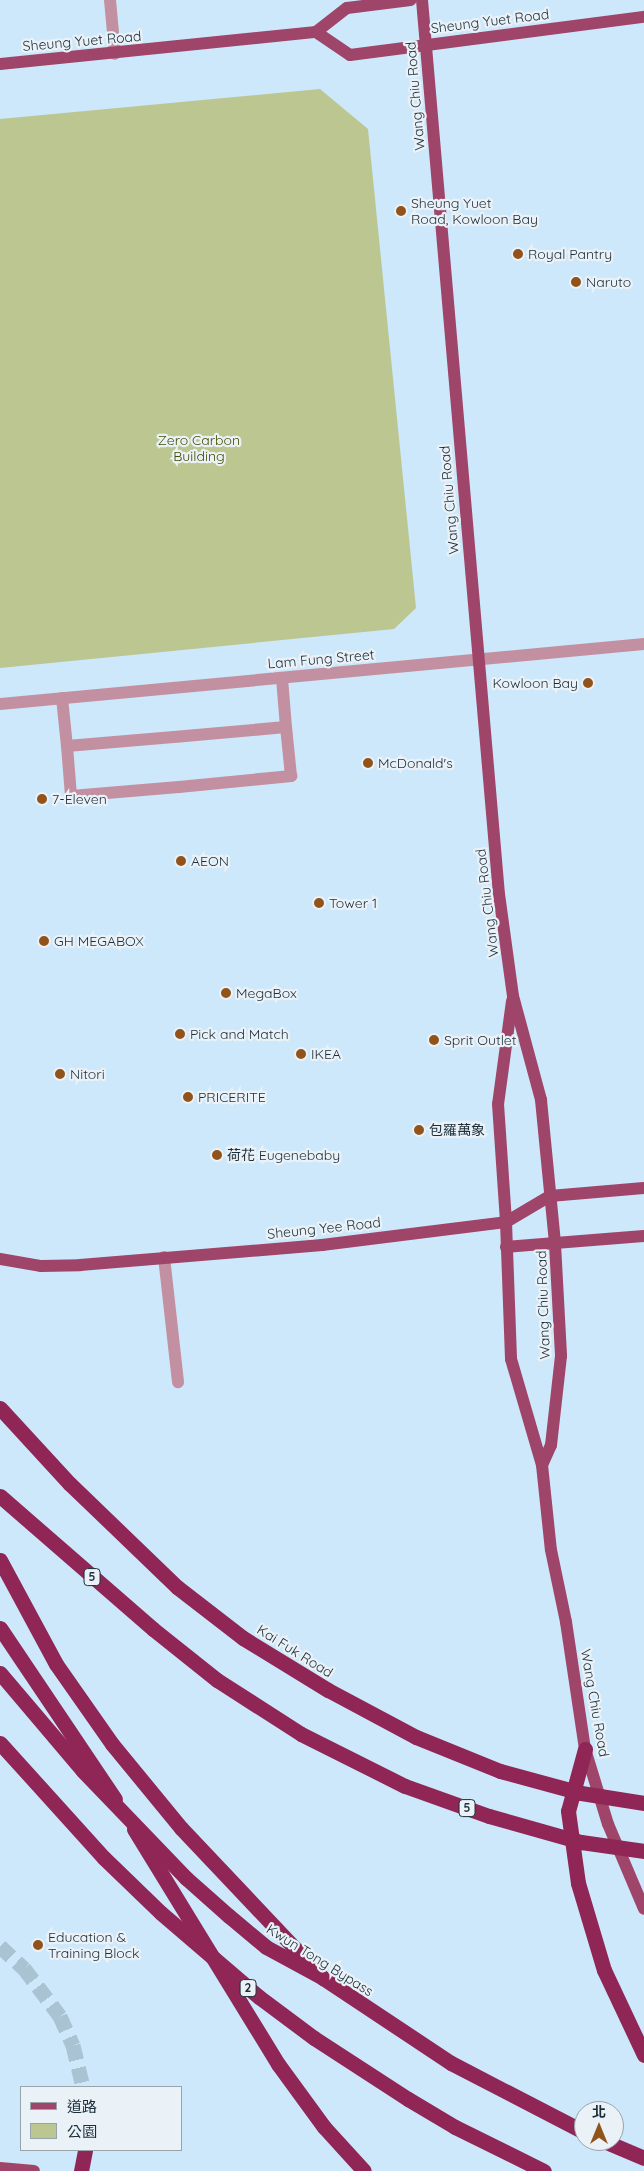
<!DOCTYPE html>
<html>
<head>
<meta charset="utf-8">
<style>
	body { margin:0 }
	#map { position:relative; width:644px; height:2171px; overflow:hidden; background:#cde8fa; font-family:Quicksand,"Noto Sans TC",sans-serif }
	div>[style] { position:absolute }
	.green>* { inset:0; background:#bbc690 }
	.highway-tunnel>* { height:15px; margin-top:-7.5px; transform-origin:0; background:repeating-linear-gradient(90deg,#aac3d3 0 15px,transparent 0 23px) }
	.minor>* { height:12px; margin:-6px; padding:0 6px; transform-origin:6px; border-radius:6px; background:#c390a1 }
	.major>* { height:12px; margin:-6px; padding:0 6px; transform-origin:6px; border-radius:6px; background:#9f4569 }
	.highway>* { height:15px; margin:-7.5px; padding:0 7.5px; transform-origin:7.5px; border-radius:7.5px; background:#8f2656 }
	.highway-bridge>* { height:15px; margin:-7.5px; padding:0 7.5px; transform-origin:7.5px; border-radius:7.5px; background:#8f2656 }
	.dots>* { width:14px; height:14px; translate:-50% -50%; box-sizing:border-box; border:2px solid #eaf2f8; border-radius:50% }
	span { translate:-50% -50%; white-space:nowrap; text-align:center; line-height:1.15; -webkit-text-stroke:4.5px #eaf2f8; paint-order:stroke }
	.shield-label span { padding:1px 4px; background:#eaf2f8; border:1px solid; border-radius:4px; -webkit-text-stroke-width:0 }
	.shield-label { font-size:12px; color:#1c2e39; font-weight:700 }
	.street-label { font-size:14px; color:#1c2e39 }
	.poi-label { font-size:14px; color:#1c2e39 }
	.left { translate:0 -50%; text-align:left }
	.right { translate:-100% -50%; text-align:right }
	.park-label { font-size:14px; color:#454f00 }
	.legend { position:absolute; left:20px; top:2086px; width:162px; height:65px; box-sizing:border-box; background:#eaf2f8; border:1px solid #98a4ac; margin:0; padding:6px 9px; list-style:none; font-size:15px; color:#1c2e39 }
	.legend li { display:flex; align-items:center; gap:10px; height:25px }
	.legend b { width:25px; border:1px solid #98a4ac }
	.north { position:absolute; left:574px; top:2101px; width:50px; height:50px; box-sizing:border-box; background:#eaf2f8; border:1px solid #98a4ac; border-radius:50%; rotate:0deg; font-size:14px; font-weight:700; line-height:20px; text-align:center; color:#1c2e39 }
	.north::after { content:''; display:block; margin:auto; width:18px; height:22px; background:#92531b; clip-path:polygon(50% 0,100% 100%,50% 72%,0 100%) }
</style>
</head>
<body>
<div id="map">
	<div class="green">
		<i style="clip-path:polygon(320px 89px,368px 129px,416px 608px,394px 629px,0 668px,0 119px)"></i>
	</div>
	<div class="highway-tunnel">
		<i style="left:0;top:1946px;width:33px;rotate:43deg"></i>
		<i style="left:24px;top:1968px;width:60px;rotate:53.1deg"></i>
		<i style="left:60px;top:2016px;width:32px;rotate:66deg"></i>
		<i style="left:73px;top:2045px;width:43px;rotate:76.6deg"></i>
	</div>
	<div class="minor">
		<i style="left:110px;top:0;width:54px;rotate:84.7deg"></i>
		<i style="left:62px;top:698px;width:48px;rotate:84.1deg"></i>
		<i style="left:67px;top:746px;width:107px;rotate:-4.8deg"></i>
		<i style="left:174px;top:737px;width:112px;rotate:-5.1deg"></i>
		<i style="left:286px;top:727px;width:49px;rotate:-94.7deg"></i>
		<i style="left:0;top:704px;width:647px;rotate:-5.32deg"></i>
		<i style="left:67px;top:746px;width:50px;rotate:85.4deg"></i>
		<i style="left:71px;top:796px;width:108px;rotate:-4.8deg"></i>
		<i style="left:179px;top:787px;width:113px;rotate:-5.6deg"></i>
		<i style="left:291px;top:776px;width:49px;rotate:-95.8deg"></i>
		<i style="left:164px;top:1257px;width:126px;rotate:83.6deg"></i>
	</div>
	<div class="major">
		<i style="left:422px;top:0;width:897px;rotate:85.08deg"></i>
		<i style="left:499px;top:894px;width:103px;rotate:82.2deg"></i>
		<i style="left:513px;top:996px;width:108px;rotate:74.9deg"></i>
		<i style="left:541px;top:1100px;width:145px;rotate:84.4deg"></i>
		<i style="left:555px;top:1244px;width:112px;rotate:86.9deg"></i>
		<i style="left:561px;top:1356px;width:90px;rotate:96.4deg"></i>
		<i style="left:551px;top:1445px;width:22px;rotate:114deg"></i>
		<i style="left:316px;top:32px;width:41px;rotate:34.1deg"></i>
		<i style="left:350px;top:55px;width:296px;rotate:-7.4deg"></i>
		<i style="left:0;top:64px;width:318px;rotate:-5.8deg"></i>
		<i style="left:316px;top:32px;width:39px;rotate:-38deg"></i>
		<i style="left:347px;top:8px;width:64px;rotate:-7.1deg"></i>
		<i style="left:512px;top:1001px;width:104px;rotate:97.7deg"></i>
		<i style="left:498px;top:1104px;width:118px;rotate:86.1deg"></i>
		<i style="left:506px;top:1222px;width:137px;rotate:87.9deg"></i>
		<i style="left:511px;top:1359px;width:110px;rotate:73.7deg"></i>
		<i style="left:542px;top:1465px;width:85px;rotate:84deg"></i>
		<i style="left:551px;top:1550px;width:74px;rotate:78.2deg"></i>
		<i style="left:566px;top:1622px;width:128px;rotate:81.5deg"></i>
		<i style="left:585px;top:1749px;width:78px;rotate:73deg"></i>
		<i style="left:608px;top:1824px;width:92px;rotate:67deg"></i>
		<i style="left:506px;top:1247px;width:138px;rotate:-4.6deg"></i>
		<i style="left:0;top:1259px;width:42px;rotate:9.7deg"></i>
		<i style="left:41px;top:1266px;width:39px;rotate:-1deg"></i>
		<i style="left:80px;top:1265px;width:243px;rotate:-4.7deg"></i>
		<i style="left:322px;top:1245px;width:185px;rotate:-7.1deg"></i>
		<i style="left:506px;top:1222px;width:51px;rotate:-30.6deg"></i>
		<i style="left:550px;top:1196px;width:94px;rotate:-4.9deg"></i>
		<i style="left:0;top:2168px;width:34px;rotate:5deg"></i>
	</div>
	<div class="highway">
		<i style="left:0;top:1408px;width:103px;rotate:47.4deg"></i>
		<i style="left:70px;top:1484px;width:149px;rotate:43.9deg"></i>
		<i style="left:177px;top:1587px;width:83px;rotate:37.7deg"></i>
		<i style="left:243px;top:1638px;width:100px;rotate:31.5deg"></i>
		<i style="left:0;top:1496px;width:203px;rotate:41deg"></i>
		<i style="left:153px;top:1629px;width:82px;rotate:38.6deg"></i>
		<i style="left:217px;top:1680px;width:100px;rotate:32.7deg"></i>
		<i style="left:0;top:1560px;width:118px;rotate:61.7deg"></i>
		<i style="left:56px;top:1664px;width:98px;rotate:55deg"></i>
		<i style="left:112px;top:1744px;width:109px;rotate:50.6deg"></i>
		<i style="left:181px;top:1828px;width:207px;rotate:46.6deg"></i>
		<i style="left:323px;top:1978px;width:154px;rotate:33.6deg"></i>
		<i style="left:451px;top:2063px;width:150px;rotate:27.4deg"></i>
		<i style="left:0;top:1628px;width:206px;rotate:56.1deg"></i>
		<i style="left:0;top:1673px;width:128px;rotate:49.7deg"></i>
		<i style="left:585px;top:1749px;width:64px;rotate:105.3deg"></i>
		<i style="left:568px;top:1811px;width:73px;rotate:82.1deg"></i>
		<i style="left:578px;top:1883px;width:91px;rotate:73.4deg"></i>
		<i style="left:604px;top:1970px;width:94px;rotate:64.8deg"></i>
		<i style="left:134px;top:1829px;width:276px;rotate:58.5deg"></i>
		<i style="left:278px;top:2064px;width:78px;rotate:53.9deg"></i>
		<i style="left:324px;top:2127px;width:59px;rotate:47.7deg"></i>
		<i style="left:604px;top:2141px;width:43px;rotate:23deg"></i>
		<i style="left:81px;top:2171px;width:21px;rotate:-79deg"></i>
	</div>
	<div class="highway-bridge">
		<i style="left:328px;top:1690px;width:100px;rotate:28.1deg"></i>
		<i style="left:416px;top:1737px;width:91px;rotate:22deg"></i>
		<i style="left:500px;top:1771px;width:84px;rotate:15.2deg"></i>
		<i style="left:581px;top:1793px;width:64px;rotate:9deg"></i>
		<i style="left:301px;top:1734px;width:116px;rotate:26.6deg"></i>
		<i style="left:405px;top:1786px;width:89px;rotate:19.7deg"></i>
		<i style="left:489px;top:1816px;width:96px;rotate:15.8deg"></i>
		<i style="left:581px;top:1842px;width:64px;rotate:8.1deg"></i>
		<i style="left:0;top:1743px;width:155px;rotate:47.9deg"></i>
		<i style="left:104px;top:1858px;width:79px;rotate:44deg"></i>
		<i style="left:161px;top:1913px;width:129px;rotate:40.6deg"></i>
		<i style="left:259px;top:1997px;width:69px;rotate:36.7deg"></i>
		<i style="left:314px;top:2038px;width:112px;rotate:33deg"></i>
		<i style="left:408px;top:2099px;width:55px;rotate:30.8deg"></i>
		<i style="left:455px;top:2127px;width:99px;rotate:26.3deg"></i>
		<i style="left:83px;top:1771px;width:149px;rotate:46.1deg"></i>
		<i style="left:186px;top:1878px;width:57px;rotate:41.5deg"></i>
		<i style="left:229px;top:1916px;width:48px;rotate:40deg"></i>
		<i style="left:266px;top:1947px;width:65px;rotate:28.5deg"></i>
	</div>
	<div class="dots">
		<i style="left:401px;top:211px;background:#92531b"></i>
		<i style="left:518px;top:254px;background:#92531b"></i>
		<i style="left:576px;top:282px;background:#92531b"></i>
		<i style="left:588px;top:683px;background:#92531b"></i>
		<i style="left:368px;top:763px;background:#92531b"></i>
		<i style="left:42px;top:799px;background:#92531b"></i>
		<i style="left:181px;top:861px;background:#92531b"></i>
		<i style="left:319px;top:903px;background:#92531b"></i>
		<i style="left:44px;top:941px;background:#92531b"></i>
		<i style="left:226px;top:993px;background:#92531b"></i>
		<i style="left:180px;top:1034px;background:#92531b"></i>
		<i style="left:434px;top:1040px;background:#92531b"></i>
		<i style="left:301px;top:1054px;background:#92531b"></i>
		<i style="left:60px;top:1074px;background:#92531b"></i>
		<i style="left:188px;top:1097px;background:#92531b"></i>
		<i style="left:419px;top:1130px;background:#92531b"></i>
		<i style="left:217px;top:1155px;background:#92531b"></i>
		<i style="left:38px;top:1945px;background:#92531b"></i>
	</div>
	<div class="shield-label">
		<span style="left:92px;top:1577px">5</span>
		<span style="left:467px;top:1808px">5</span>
		<span style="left:248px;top:1988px">2</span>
	</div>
	<div class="street-label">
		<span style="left:490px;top:21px;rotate:-7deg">Sheung Yuet Road</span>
		<span style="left:82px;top:41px;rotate:-5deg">Sheung Yuet Road</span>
		<span style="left:415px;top:96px;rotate:-95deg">Wang Chiu Road</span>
		<span style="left:449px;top:500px;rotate:-95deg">Wang Chiu Road</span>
		<span style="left:321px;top:659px;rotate:-5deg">Lam Fung Street</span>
		<span style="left:487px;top:903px;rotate:-97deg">Wang Chiu Road</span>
		<span style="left:324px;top:1228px;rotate:-6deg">Sheung Yee Road</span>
		<span style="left:543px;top:1305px;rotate:-92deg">Wang Chiu Road</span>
		<span style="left:295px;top:1651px;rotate:32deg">Kai Fuk Road</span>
		<span style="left:595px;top:1703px;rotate:80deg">Wang Chiu Road</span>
		<span style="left:320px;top:1960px;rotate:32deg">Kwun Tong Bypass</span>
	</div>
	<div class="poi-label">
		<span class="left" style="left:411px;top:211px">Sheung Yuet<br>Road, Kowloon Bay</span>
		<span class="left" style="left:528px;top:254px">Royal Pantry</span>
		<span class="left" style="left:586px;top:282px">Naruto</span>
		<span class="right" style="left:578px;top:683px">Kowloon Bay</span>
		<span class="left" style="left:378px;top:763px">McDonald's</span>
		<span class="left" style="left:52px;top:799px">7-Eleven</span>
		<span class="left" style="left:191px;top:861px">AEON</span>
		<span class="left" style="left:329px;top:903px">Tower 1</span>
		<span class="left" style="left:54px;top:941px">GH MEGABOX</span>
		<span class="left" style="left:236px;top:993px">MegaBox</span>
		<span class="left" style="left:190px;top:1034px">Pick and Match</span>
		<span class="left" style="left:444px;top:1040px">Sprit Outlet</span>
		<span class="left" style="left:311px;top:1054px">IKEA</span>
		<span class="left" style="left:70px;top:1074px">Nitori</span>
		<span class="left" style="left:198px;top:1097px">PRICERITE</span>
		<span class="left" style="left:429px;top:1130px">包羅萬象</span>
		<span class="left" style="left:227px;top:1155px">荷花 Eugenebaby</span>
		<span class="left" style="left:48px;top:1945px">Education &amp;<br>Training Block</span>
	</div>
	<div class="park-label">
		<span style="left:199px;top:448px">Zero Carbon<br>Building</span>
	</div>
	<ul class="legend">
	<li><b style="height:6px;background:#9f4569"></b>道路</li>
	<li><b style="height:14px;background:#bbc690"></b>公園</li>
	</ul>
	<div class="north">北</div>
</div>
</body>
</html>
